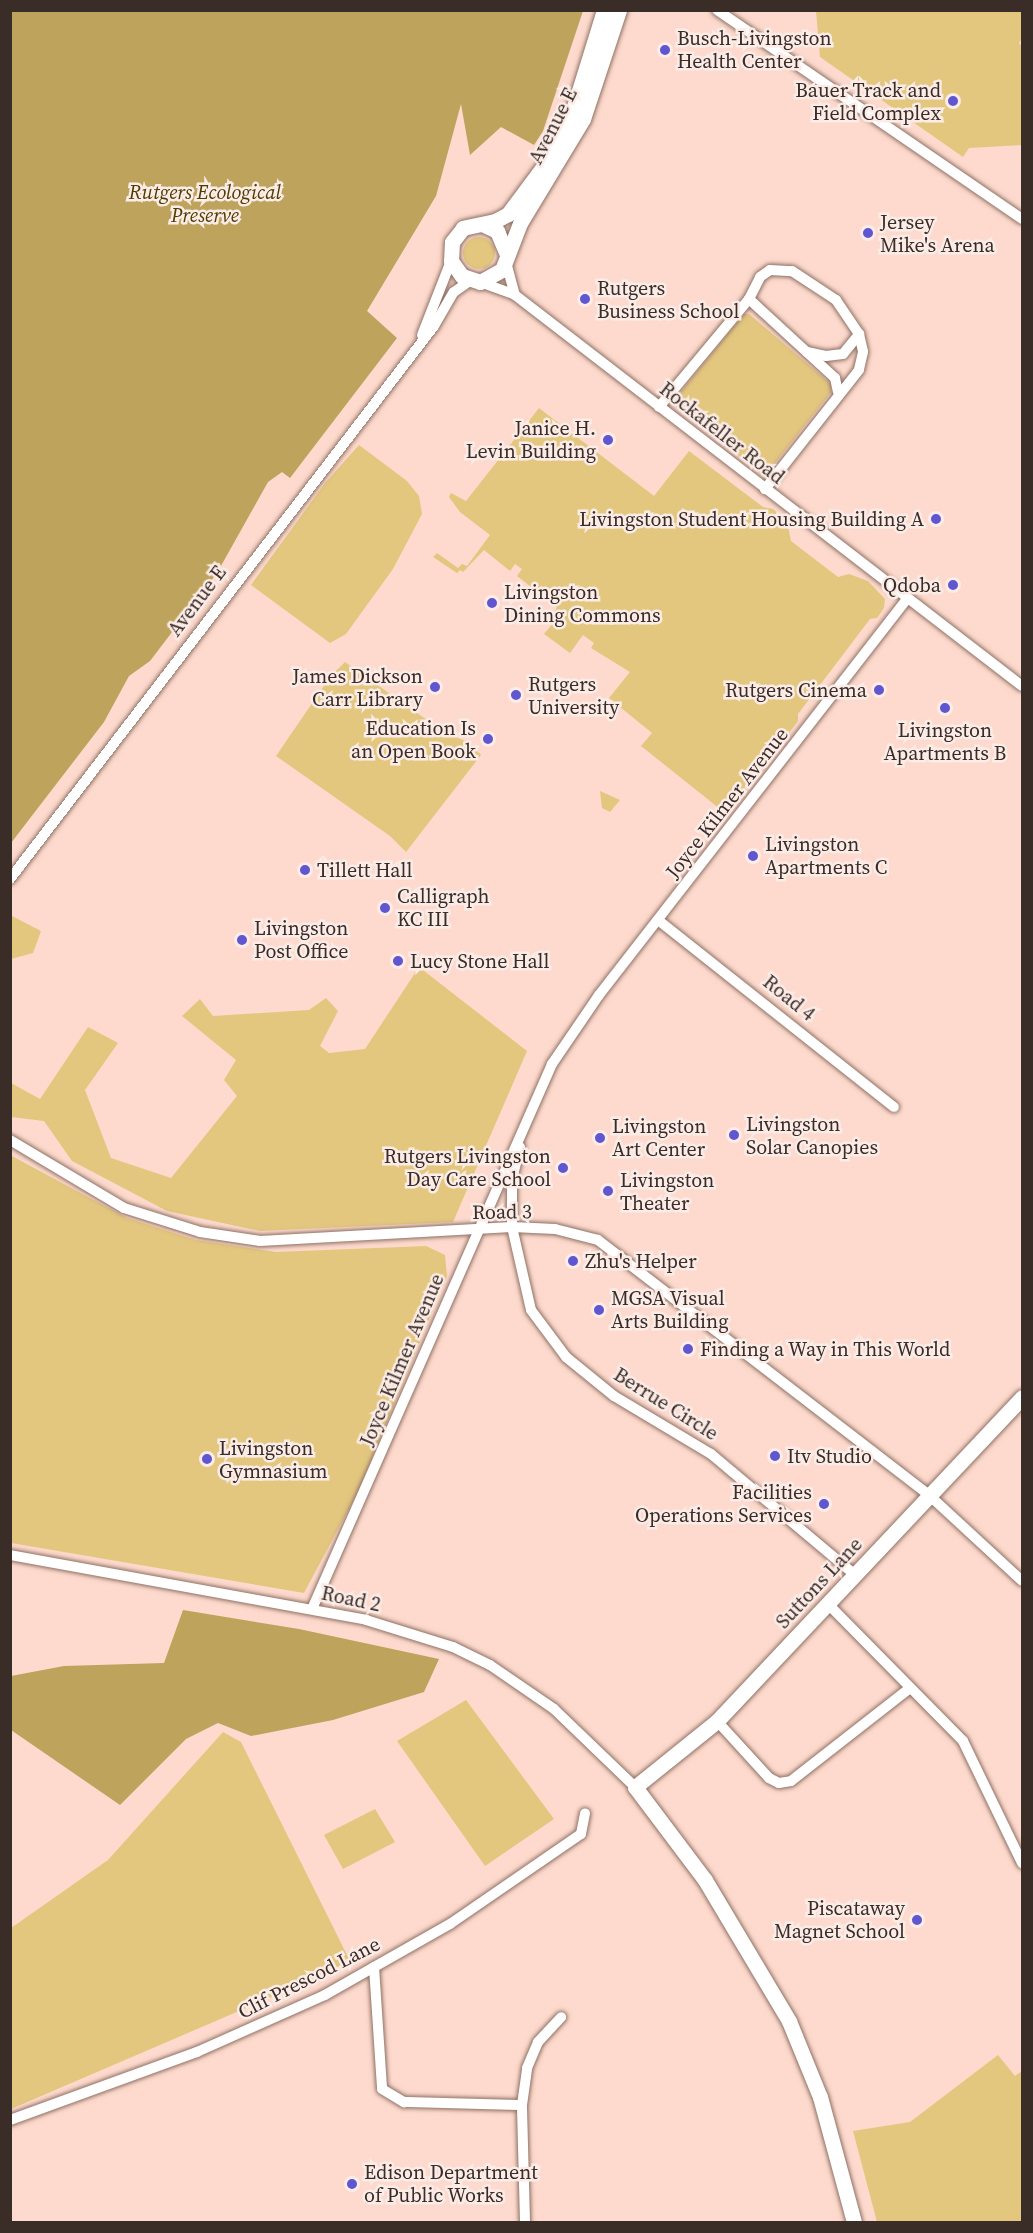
<!DOCTYPE html>
<html>
<head>
<meta charset="utf-8">
<style>
	body { margin:0 }
	#map { position:relative; width:1033px; height:2233px; overflow:hidden; background:#fddacd; font-family:"Source Serif 4",serif }
	div>[style] { position:absolute }
	.green>* { inset:0; background:#e3c77f }
	.round { border-radius:50% }
	.forest>* { inset:0; background:#bea35c }
	.roads { filter:drop-shadow(0 0 2px #907165) drop-shadow(0 0 2px #907165) }
	.street>* { height:10px; margin:-5px; padding:0 5px; transform-origin:5px; border-radius:5px; background:#fff }
	.secondary>* { height:15px; margin:-7.5px; padding:0 7.5px; transform-origin:7.5px; border-radius:7.5px; background:#fff }
	.dots>* { width:16px; height:16px; translate:-50% -50%; box-sizing:border-box; border:3px solid #fbece7; border-radius:50% }
	span { translate:-50% -50%; white-space:nowrap; text-align:center; line-height:1.15; -webkit-text-stroke:5px #fbece7; paint-order:stroke }
	.poi-label { font-size:20px; color:#3a2c27 }
	.left { translate:0 -50%; text-align:left }
	.right { translate:-100% -50%; text-align:right }
	.street-label { font-size:20px; color:#3a2c27 }
	.park-label { font-size:20px; color:#4e3c00; font-style:italic }
	.frame { position:absolute; inset:0; border:12px solid #3a2c27; pointer-events:none }
</style>
</head>
<body>
<div id="map">
	<div class="green">
		<i style="clip-path:polygon(816px 11px,1022px 11px,1022px 38px,1019px 43px,1022px 47px,1022px 145px,969px 148px,963px 157px,820px 57px)"></i>
		<i class="round" style="left:463px;top:237px;width:32px;height:32px"></i>
		<i style="clip-path:polygon(744px 314px,749px 314px,831px 384px,831px 392px,765px 476px,675px 405px,675px 399px)"></i>
		<i style="clip-path:polygon(539px 408px,654px 496px,689px 451px,763px 507px,773px 509px,787px 521px,791px 541px,838px 577px,849px 574px,868px 581px,885px 599px,884px 608px,877px 618px,870px 619px,798px 714px,798px 721px,766px 763px,760px 764px,730px 810px,720px 809px,641px 746px,652px 733px,609px 698px,630px 672px,591px 648px,594px 643px,583px 635px,570px 653px,544px 634px,560px 615px,555px 611px,557px 607px,517px 576px,522px 569px,515px 564px,510px 571px,484px 550px,463px 572px,460px 570px,457px 573px,433px 557px,437px 553px,458px 568px,462px 564px,467px 566px,490px 535px,460px 512px,449px 497px,451px 493px,466px 501px)"></i>
		<i style="clip-path:polygon(359px 445px,407px 481px,419px 496px,422px 514px,393px 569px,346px 634px,330px 643px,251px 585px,325px 483px)"></i>
		<i style="clip-path:polygon(345px 662px,444px 732px,470px 743px,481px 755px,406px 852px,390px 836px,276px 756px,330px 677px)"></i>
		<i style="clip-path:polygon(600px 791px,620px 800px,610px 812px,602px 808px)"></i>
		<i style="clip-path:polygon(10px 915px,41px 931px,33px 953px,11px 959px)"></i>
		<i style="clip-path:polygon(419px 967px,527px 1051px,453px 1222px,260px 1231px,167px 1211px,72px 1161px,44px 1121px,11px 1117px,11px 1083px,40px 1099px,88px 1027px,118px 1043px,85px 1090px,111px 1158px,171px 1178px,237px 1096px,224px 1080px,236px 1060px,182px 1016px,200px 999px,213px 1016px,309px 1010px,326px 998px,338px 1011px,320px 1046px,329px 1053px,365px 1049px)"></i>
		<i style="clip-path:polygon(10px 1155px,127px 1218px,196px 1240px,276px 1252px,426px 1246px,445px 1255px,447px 1276px,358px 1492px,304px 1593px,11px 1543px)"></i>
		<i style="clip-path:polygon(466px 1700px,554px 1819px,485px 1866px,397px 1741px)"></i>
		<i style="clip-path:polygon(223px 1732px,241px 1742px,349px 1959px,332px 1971px,11px 2109px,11px 1928px,108px 1860px)"></i>
		<i style="clip-path:polygon(375px 1809px,395px 1842px,343px 1869px,324px 1835px)"></i>
		<i style="clip-path:polygon(998px 2055px,1015px 2076px,1022px 2071px,1022px 2222px,877px 2222px,853px 2131px,910px 2122px)"></i>
	</div>
	<div class="forest">
		<i style="clip-path:polygon(11px 10px,583px 11px,543px 131px,534px 145px,501px 127px,470px 155px,461px 104px,436px 196px,367px 311px,397px 338px,290px 478px,282px 472px,268px 482px,217px 573px,150px 661px,129px 676px,104px 722px,11px 843px)"></i>
		<i style="clip-path:polygon(183px 1610px,299px 1629px,439px 1659px,424px 1692px,333px 1720px,251px 1736px,218px 1723px,186px 1739px,120px 1805px,11px 1730px,11px 1676px,64px 1666px,164px 1663px)"></i>
	</div>
	<div class="roads">
		<div class="street">
			<i style="left:717px;top:10px;width:370px;rotate:34.4deg"></i>
			<i style="left:506px;top:262px;width:34px;rotate:75deg"></i>
			<i style="left:480px;top:282px;width:37px;rotate:20deg"></i>
			<i style="left:515px;top:295px;width:640px;rotate:37.64deg"></i>
			<i style="left:749px;top:299px;width:117px;rotate:42.6deg"></i>
			<i style="left:835px;top:378px;width:14px;rotate:78deg"></i>
			<i style="left:422px;top:335px;width:79px;rotate:-68.6deg"></i>
			<i style="left:807px;top:352px;width:19px;rotate:12deg"></i>
			<i style="left:826px;top:356px;width:17px;rotate:-7deg"></i>
			<i style="left:843px;top:354px;width:26px;rotate:-51deg"></i>
			<i style="left:659px;top:407px;width:141px;rotate:-50.2deg"></i>
			<i style="left:749px;top:299px;width:25px;rotate:-63deg"></i>
			<i style="left:760px;top:277px;width:12px;rotate:-35deg"></i>
			<i style="left:770px;top:270px;width:22px;rotate:3deg"></i>
			<i style="left:792px;top:271px;width:53px;rotate:33.4deg"></i>
			<i style="left:836px;top:300px;width:41px;rotate:55.9deg"></i>
			<i style="left:859px;top:334px;width:18px;rotate:77deg"></i>
			<i style="left:863px;top:352px;width:18px;rotate:103deg"></i>
			<i style="left:859px;top:370px;width:152px;rotate:128.3deg"></i>
			<i style="left:10px;top:879px;width:697px;rotate:-52.52deg"></i>
			<i style="left:434px;top:326px;width:39px;rotate:-60deg"></i>
			<i style="left:454px;top:292px;width:21px;rotate:-35deg"></i>
			<i style="left:658px;top:920px;width:301px;rotate:38.4deg"></i>
			<i style="left:10px;top:1140px;width:133px;rotate:30.8deg"></i>
			<i style="left:124px;top:1208px;width:80px;rotate:17.5deg"></i>
			<i style="left:200px;top:1232px;width:61px;rotate:8.5deg"></i>
			<i style="left:260px;top:1241px;width:252px;rotate:-3.2deg"></i>
			<i style="left:512px;top:1227px;width:43px;rotate:2.7deg"></i>
			<i style="left:555px;top:1229px;width:44px;rotate:14.3deg"></i>
			<i style="left:598px;top:1240px;width:419px;rotate:37.6deg"></i>
			<i style="left:930px;top:1496px;width:125px;rotate:42.7deg"></i>
			<i style="left:520px;top:1147px;width:33px;rotate:104deg"></i>
			<i style="left:512px;top:1179px;width:48px;rotate:90deg"></i>
			<i style="left:512px;top:1227px;width:85px;rotate:77.1deg"></i>
			<i style="left:531px;top:1310px;width:59px;rotate:53.3deg"></i>
			<i style="left:566px;top:1357px;width:62px;rotate:39.1deg"></i>
			<i style="left:614px;top:1396px;width:113px;rotate:30.9deg"></i>
			<i style="left:711px;top:1454px;width:188px;rotate:40deg"></i>
			<i style="left:10px;top:1555px;width:362px;rotate:10.3deg"></i>
			<i style="left:366px;top:1620px;width:91px;rotate:17.2deg"></i>
			<i style="left:453px;top:1647px;width:41px;rotate:25.9deg"></i>
			<i style="left:490px;top:1665px;width:78px;rotate:34.5deg"></i>
			<i style="left:554px;top:1709px;width:112px;rotate:43.9deg"></i>
			<i style="left:829px;top:1605px;width:191px;rotate:45.4deg"></i>
			<i style="left:963px;top:1741px;width:136px;rotate:64.2deg"></i>
			<i style="left:312px;top:1609px;width:596px;rotate:-66.23deg"></i>
			<i style="left:552px;top:1064px;width:83px;rotate:-55.7deg"></i>
			<i style="left:599px;top:995px;width:502px;rotate:-52.13deg"></i>
			<i style="left:717px;top:1721px;width:77px;rotate:47.6deg"></i>
			<i style="left:769px;top:1778px;width:11px;rotate:27deg"></i>
			<i style="left:779px;top:1783px;width:12px;rotate:-9deg"></i>
			<i style="left:791px;top:1781px;width:151px;rotate:-38deg"></i>
			<i style="left:374px;top:1967px;width:122px;rotate:86.2deg"></i>
			<i style="left:382px;top:2089px;width:26px;rotate:31deg"></i>
			<i style="left:404px;top:2102px;width:118px;rotate:1.5deg"></i>
			<i style="left:10px;top:2120px;width:199px;rotate:-20deg"></i>
			<i style="left:197px;top:2052px;width:140px;rotate:-24deg"></i>
			<i style="left:325px;top:1995px;width:144px;rotate:-29.6deg"></i>
			<i style="left:450px;top:1924px;width:159px;rotate:-34.5deg"></i>
			<i style="left:581px;top:1834px;width:21px;rotate:-79deg"></i>
			<i style="left:525px;top:2222px;width:117px;rotate:-91.5deg"></i>
			<i style="left:522px;top:2105px;width:37px;rotate:-82deg"></i>
			<i style="left:527px;top:2068px;width:28px;rotate:-67deg"></i>
			<i style="left:538px;top:2042px;width:34px;rotate:-47deg"></i>
		</div>
		<div class="secondary">
			<i style="left:604px;top:10px;width:105px;rotate:107.2deg"></i>
			<i style="left:573px;top:110px;width:59px;rotate:117deg"></i>
			<i style="left:546px;top:163px;width:64px;rotate:126.7deg"></i>
			<i style="left:508px;top:214px;width:15px;rotate:152deg"></i>
			<i style="left:495px;top:221px;width:33px;rotate:168deg"></i>
			<i style="left:463px;top:228px;width:18px;rotate:128deg"></i>
			<i style="left:452px;top:242px;width:19px;rotate:93deg"></i>
			<i style="left:451px;top:261px;width:19px;rotate:54deg"></i>
			<i style="left:462px;top:276px;width:19px;rotate:18deg"></i>
			<i style="left:480px;top:282px;width:25px;rotate:-29deg"></i>
			<i style="left:502px;top:270px;width:50px;rotate:-69deg"></i>
			<i style="left:520px;top:223px;width:122px;rotate:-58.8deg"></i>
			<i style="left:583px;top:119px;width:115px;rotate:-71.7deg"></i>
			<i style="left:482px;top:224px;width:17px;rotate:25deg"></i>
			<i style="left:497px;top:231px;width:25px;rotate:67deg"></i>
			<i style="left:854px;top:2222px;width:130px;rotate:-105.2deg"></i>
			<i style="left:820px;top:2097px;width:82px;rotate:-112.2deg"></i>
			<i style="left:789px;top:2021px;width:164px;rotate:-120.8deg"></i>
			<i style="left:705px;top:1880px;width:116px;rotate:-127deg"></i>
			<i style="left:635px;top:1787px;width:105px;rotate:-38.8deg"></i>
			<i style="left:717px;top:1721px;width:445px;rotate:-46.7deg"></i>
		</div>
	</div>
	<div class="dots">
		<i style="left:665px;top:50px;background:#6056cf"></i>
		<i style="left:953px;top:101px;background:#6056cf"></i>
		<i style="left:868px;top:233px;background:#6056cf"></i>
		<i style="left:585px;top:299px;background:#6056cf"></i>
		<i style="left:608px;top:440px;background:#6056cf"></i>
		<i style="left:936px;top:519px;background:#6056cf"></i>
		<i style="left:953px;top:585px;background:#6056cf"></i>
		<i style="left:492px;top:603px;background:#6056cf"></i>
		<i style="left:435px;top:687px;background:#6056cf"></i>
		<i style="left:879px;top:690px;background:#6056cf"></i>
		<i style="left:516px;top:695px;background:#6056cf"></i>
		<i style="left:945px;top:708px;background:#6056cf"></i>
		<i style="left:488px;top:739px;background:#6056cf"></i>
		<i style="left:753px;top:856px;background:#6056cf"></i>
		<i style="left:305px;top:870px;background:#6056cf"></i>
		<i style="left:385px;top:908px;background:#6056cf"></i>
		<i style="left:242px;top:940px;background:#6056cf"></i>
		<i style="left:398px;top:961px;background:#6056cf"></i>
		<i style="left:734px;top:1135px;background:#6056cf"></i>
		<i style="left:600px;top:1138px;background:#6056cf"></i>
		<i style="left:563px;top:1168px;background:#6056cf"></i>
		<i style="left:608px;top:1191px;background:#6056cf"></i>
		<i style="left:573px;top:1261px;background:#6056cf"></i>
		<i style="left:599px;top:1310px;background:#6056cf"></i>
		<i style="left:688px;top:1349px;background:#6056cf"></i>
		<i style="left:775px;top:1456px;background:#6056cf"></i>
		<i style="left:207px;top:1459px;background:#6056cf"></i>
		<i style="left:824px;top:1504px;background:#6056cf"></i>
		<i style="left:917px;top:1920px;background:#6056cf"></i>
		<i style="left:352px;top:2184px;background:#6056cf"></i>
	</div>
	<div class="poi-label">
		<span class="left" style="left:677px;top:50px">Busch-Livingston<br>Health Center</span>
		<span class="right" style="left:941px;top:102px">Bauer Track and<br>Field Complex</span>
		<span class="left" style="left:880px;top:234px">Jersey<br>Mike's Arena</span>
		<span class="left" style="left:597px;top:300px">Rutgers<br>Business School</span>
		<span class="right" style="left:596px;top:440px">Janice H.<br>Levin Building</span>
		<span class="right" style="left:924px;top:519px">Livingston Student Housing Building A</span>
		<span class="right" style="left:941px;top:585px">Qdoba</span>
		<span class="left" style="left:504px;top:604px">Livingston<br>Dining Commons</span>
		<span class="right" style="left:423px;top:688px">James Dickson<br>Carr Library</span>
		<span class="left" style="left:528px;top:696px">Rutgers<br>University</span>
		<span class="right" style="left:867px;top:690px">Rutgers Cinema</span>
		<span class="right" style="left:476px;top:740px">Education Is<br>an Open Book</span>
		<span style="left:945px;top:742px">Livingston<br>Apartments B</span>
		<span class="left" style="left:765px;top:856px">Livingston<br>Apartments C</span>
		<span class="left" style="left:317px;top:870px">Tillett Hall</span>
		<span class="left" style="left:397px;top:908px">Calligraph<br>KC III</span>
		<span class="left" style="left:254px;top:940px">Livingston<br>Post Office</span>
		<span class="left" style="left:410px;top:961px">Lucy Stone Hall</span>
		<span class="left" style="left:746px;top:1136px">Livingston<br>Solar Canopies</span>
		<span class="left" style="left:612px;top:1138px">Livingston<br>Art Center</span>
		<span class="right" style="left:551px;top:1168px">Rutgers Livingston<br>Day Care School</span>
		<span class="left" style="left:620px;top:1192px">Livingston<br>Theater</span>
		<span class="left" style="left:585px;top:1261px">Zhu's Helper</span>
		<span class="left" style="left:611px;top:1310px">MGSA Visual<br>Arts Building</span>
		<span class="left" style="left:700px;top:1349px">Finding a Way in This World</span>
		<span class="left" style="left:219px;top:1460px">Livingston<br>Gymnasium</span>
		<span class="left" style="left:787px;top:1456px">Itv Studio</span>
		<span class="right" style="left:812px;top:1504px">Facilities<br>Operations Services</span>
		<span class="right" style="left:905px;top:1920px">Piscataway<br>Magnet School</span>
		<span class="left" style="left:364px;top:2184px">Edison Department<br>of Public Works</span>
	</div>
	<div class="street-label">
		<span style="left:553px;top:126px;rotate:-63deg">Avenue E</span>
		<span style="left:722px;top:433px;rotate:38deg">Rockafeller Road</span>
		<span style="left:197px;top:601px;rotate:-53deg">Avenue E</span>
		<span style="left:727px;top:803px;rotate:-52deg">Joyce Kilmer Avenue</span>
		<span style="left:789px;top:998px;rotate:39deg">Road 4</span>
		<span style="left:502px;top:1212px;rotate:-1deg">Road 3</span>
		<span style="left:402px;top:1360px;rotate:-67deg">Joyce Kilmer Avenue</span>
		<span style="left:666px;top:1404px;rotate:32deg">Berrue Circle</span>
		<span style="left:819px;top:1583px;rotate:-47deg">Suttons Lane</span>
		<span style="left:351px;top:1599px;rotate:12deg">Road 2</span>
		<span style="left:309px;top:1978px;rotate:-27deg">Clif Prescod Lane</span>
	</div>
	<div class="park-label">
		<span style="left:205px;top:204px">Rutgers Ecological<br>Preserve</span>
	</div>
	<div class="frame"></div>
</div>
</body>
</html>
